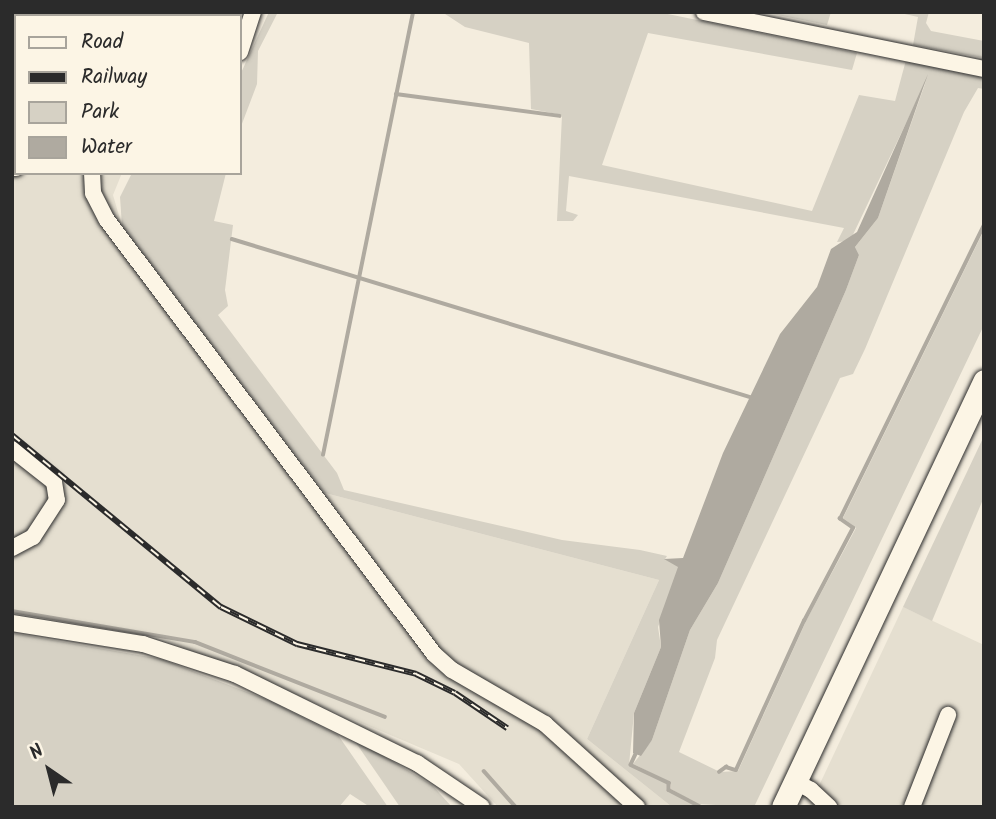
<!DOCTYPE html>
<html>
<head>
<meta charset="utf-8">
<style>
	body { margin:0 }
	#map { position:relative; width:996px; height:819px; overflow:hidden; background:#f4edde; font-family:Kalam,sans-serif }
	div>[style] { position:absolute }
	.built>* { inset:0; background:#e5dfd0 }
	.green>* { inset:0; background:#d6d1c4 }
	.water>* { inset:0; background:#afaaa0 }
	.stream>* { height:3.5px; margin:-1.75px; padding:0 1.75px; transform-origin:1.75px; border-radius:1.75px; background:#afaaa0 }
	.roads { filter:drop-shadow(0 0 2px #2b2b2b) drop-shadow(0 0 2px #2b2b2b) }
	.minor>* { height:16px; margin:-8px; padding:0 8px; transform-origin:8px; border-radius:8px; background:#fcf5e5 }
	.highway>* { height:23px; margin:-11.5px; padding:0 11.5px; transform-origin:11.5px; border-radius:11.5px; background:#fcf5e5 }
	.rail>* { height:6px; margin-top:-3px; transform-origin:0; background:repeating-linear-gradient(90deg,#fcf5e5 0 10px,#2b2b2b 0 20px); box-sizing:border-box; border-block:2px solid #2b2b2b }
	span { translate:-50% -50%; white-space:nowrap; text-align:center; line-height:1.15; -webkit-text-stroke:5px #fcf5e5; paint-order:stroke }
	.frame { position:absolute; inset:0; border:14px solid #2b2b2b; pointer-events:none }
	.legend { position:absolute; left:14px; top:14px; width:228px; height:161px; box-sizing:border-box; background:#fcf5e5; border:2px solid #a8a49b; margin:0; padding:9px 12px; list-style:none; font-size:21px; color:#2b2b2b }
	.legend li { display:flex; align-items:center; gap:14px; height:35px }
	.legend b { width:35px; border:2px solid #a8a49b }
	.north { position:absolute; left:14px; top:735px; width:70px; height:70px; -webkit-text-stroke:5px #fcf5e5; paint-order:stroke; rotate:325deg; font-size:19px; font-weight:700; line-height:28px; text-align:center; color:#2b2b2b }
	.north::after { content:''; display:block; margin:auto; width:24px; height:32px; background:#2b2b2b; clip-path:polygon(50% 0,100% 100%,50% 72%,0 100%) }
</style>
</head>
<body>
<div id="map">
	<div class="built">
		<i style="clip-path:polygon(12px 12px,230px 12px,230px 16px,16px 16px,16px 173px,122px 173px,113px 195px,122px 226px,325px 493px,659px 580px,587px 739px,672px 807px,498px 807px,459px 764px,151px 634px,12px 613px)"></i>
		<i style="clip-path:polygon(903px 607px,984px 645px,984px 807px,809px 807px)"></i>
	</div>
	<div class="green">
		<i style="clip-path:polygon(269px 12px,278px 12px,258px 51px,257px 84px,240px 129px,240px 75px)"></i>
		<i style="clip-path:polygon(442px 12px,658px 12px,857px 53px,852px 70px,648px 33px,602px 165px,812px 211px,859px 95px,895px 101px,906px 60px,984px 75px,984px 89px,978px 88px,964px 112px,865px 349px,853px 374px,840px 378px,717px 640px,715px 658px,679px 752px,720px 772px,738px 771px,807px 619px,856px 528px,843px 518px,984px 230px,984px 325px,754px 807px,697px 804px,671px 789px,670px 782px,633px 764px,652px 740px,690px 630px,718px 583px,846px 290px,859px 255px,855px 247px,878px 218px,926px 81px,850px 241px,837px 242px,844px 228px,569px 176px,566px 211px,578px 215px,573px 221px,557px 221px,562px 115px,531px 109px,529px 43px,465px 27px)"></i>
		<i style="clip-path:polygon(763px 12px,831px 12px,827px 25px)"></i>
		<i style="clip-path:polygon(896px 12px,929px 12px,926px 23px,931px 31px,984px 41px,984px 58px,913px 45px,918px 17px)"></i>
		<i style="clip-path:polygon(132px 173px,226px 173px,214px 221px,233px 225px,225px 290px,228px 306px,218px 315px,337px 473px,344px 490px,562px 540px,640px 550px,667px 556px,665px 559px,679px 566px,658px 627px,661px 647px,634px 713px,629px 765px,668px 783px,668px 790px,698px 807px,672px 807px,587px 739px,659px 580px,325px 493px,122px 226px,120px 197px)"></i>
		<i style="clip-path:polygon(984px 436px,984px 497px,932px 621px,903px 607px)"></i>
		<i style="clip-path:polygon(12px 633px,161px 659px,268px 700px,338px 735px,388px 807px,370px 807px,350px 794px,339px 807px,12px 807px)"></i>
		<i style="clip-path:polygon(352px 737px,432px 785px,452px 807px,400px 807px)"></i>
	</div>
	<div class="water">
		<i style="clip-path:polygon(928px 74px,878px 218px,855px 247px,859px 255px,846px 290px,718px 583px,690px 630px,652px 740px,641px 756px,633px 753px,634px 713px,661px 647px,659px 620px,678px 567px,664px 559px,683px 558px,723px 453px,780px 334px,817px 287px,831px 249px,857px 232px)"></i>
	</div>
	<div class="stream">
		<i style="left:396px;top:94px;width:165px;rotate:7.6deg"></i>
		<i style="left:232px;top:239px;width:545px;rotate:16.97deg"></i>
		<i style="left:323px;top:455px;width:452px;rotate:-78.5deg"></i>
		<i style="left:12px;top:611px;width:186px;rotate:9.6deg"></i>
		<i style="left:195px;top:642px;width:204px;rotate:21.5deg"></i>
		<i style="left:637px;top:752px;width:14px;rotate:115deg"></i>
		<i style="left:631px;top:765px;width:42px;rotate:25.3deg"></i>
		<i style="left:669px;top:783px;width:7px;rotate:90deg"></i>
		<i style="left:669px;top:790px;width:36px;rotate:28deg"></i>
		<i style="left:484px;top:771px;width:48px;rotate:48.4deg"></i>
		<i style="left:719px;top:772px;width:9px;rotate:-36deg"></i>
		<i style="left:726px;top:767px;width:10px;rotate:17deg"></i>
		<i style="left:736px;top:770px;width:164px;rotate:-65.5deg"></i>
		<i style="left:804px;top:621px;width:105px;rotate:-62.2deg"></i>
		<i style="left:853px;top:528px;width:16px;rotate:-145deg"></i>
		<i style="left:840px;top:519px;width:327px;rotate:-63.9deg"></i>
	</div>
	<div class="roads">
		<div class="minor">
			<i style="left:68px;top:12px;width:4px;rotate:90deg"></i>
			<i style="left:704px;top:12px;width:286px;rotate:11.5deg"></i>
			<i style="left:240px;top:52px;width:42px;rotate:-72deg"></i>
			<i style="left:12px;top:168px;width:4px"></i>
			<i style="left:92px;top:173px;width:20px;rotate:87deg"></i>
			<i style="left:93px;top:193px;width:30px;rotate:63deg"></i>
			<i style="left:107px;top:220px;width:543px;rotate:53deg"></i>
			<i style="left:434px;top:654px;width:24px;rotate:42deg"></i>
			<i style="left:452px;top:670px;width:108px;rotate:30.1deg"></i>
			<i style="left:545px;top:724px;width:124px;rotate:42.1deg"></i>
			<i style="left:12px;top:449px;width:53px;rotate:38.2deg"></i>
			<i style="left:54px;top:482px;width:18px;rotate:81deg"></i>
			<i style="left:57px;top:500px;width:44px;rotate:123deg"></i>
			<i style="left:33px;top:537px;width:24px;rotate:152deg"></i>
			<i style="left:12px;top:623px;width:133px;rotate:9.1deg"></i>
			<i style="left:143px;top:644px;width:97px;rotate:18.1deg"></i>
			<i style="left:235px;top:674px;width:203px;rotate:26.1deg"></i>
			<i style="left:417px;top:763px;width:78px;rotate:34.1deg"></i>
			<i style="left:794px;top:781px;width:19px;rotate:28deg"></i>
			<i style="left:811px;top:790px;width:25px;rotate:43deg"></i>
			<i style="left:912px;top:807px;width:99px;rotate:-68.6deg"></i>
		</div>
		<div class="highway">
			<i style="left:783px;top:807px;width:471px;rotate:-64.7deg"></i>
		</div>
	</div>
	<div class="rail">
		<i style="left:12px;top:435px;width:271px;rotate:39.5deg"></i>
		<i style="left:221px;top:607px;width:85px;rotate:26deg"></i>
		<i style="left:297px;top:644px;width:123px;rotate:14.1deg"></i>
		<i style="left:416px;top:674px;width:43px;rotate:26deg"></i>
		<i style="left:455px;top:693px;width:63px;rotate:33.9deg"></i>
	</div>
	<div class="frame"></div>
	<ul class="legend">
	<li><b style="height:9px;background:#fcf5e5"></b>Road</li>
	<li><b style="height:9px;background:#2b2b2b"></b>Railway</li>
	<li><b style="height:19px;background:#d6d1c4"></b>Park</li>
	<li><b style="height:19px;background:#afaaa0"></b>Water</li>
	</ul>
	<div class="north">N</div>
</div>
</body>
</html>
